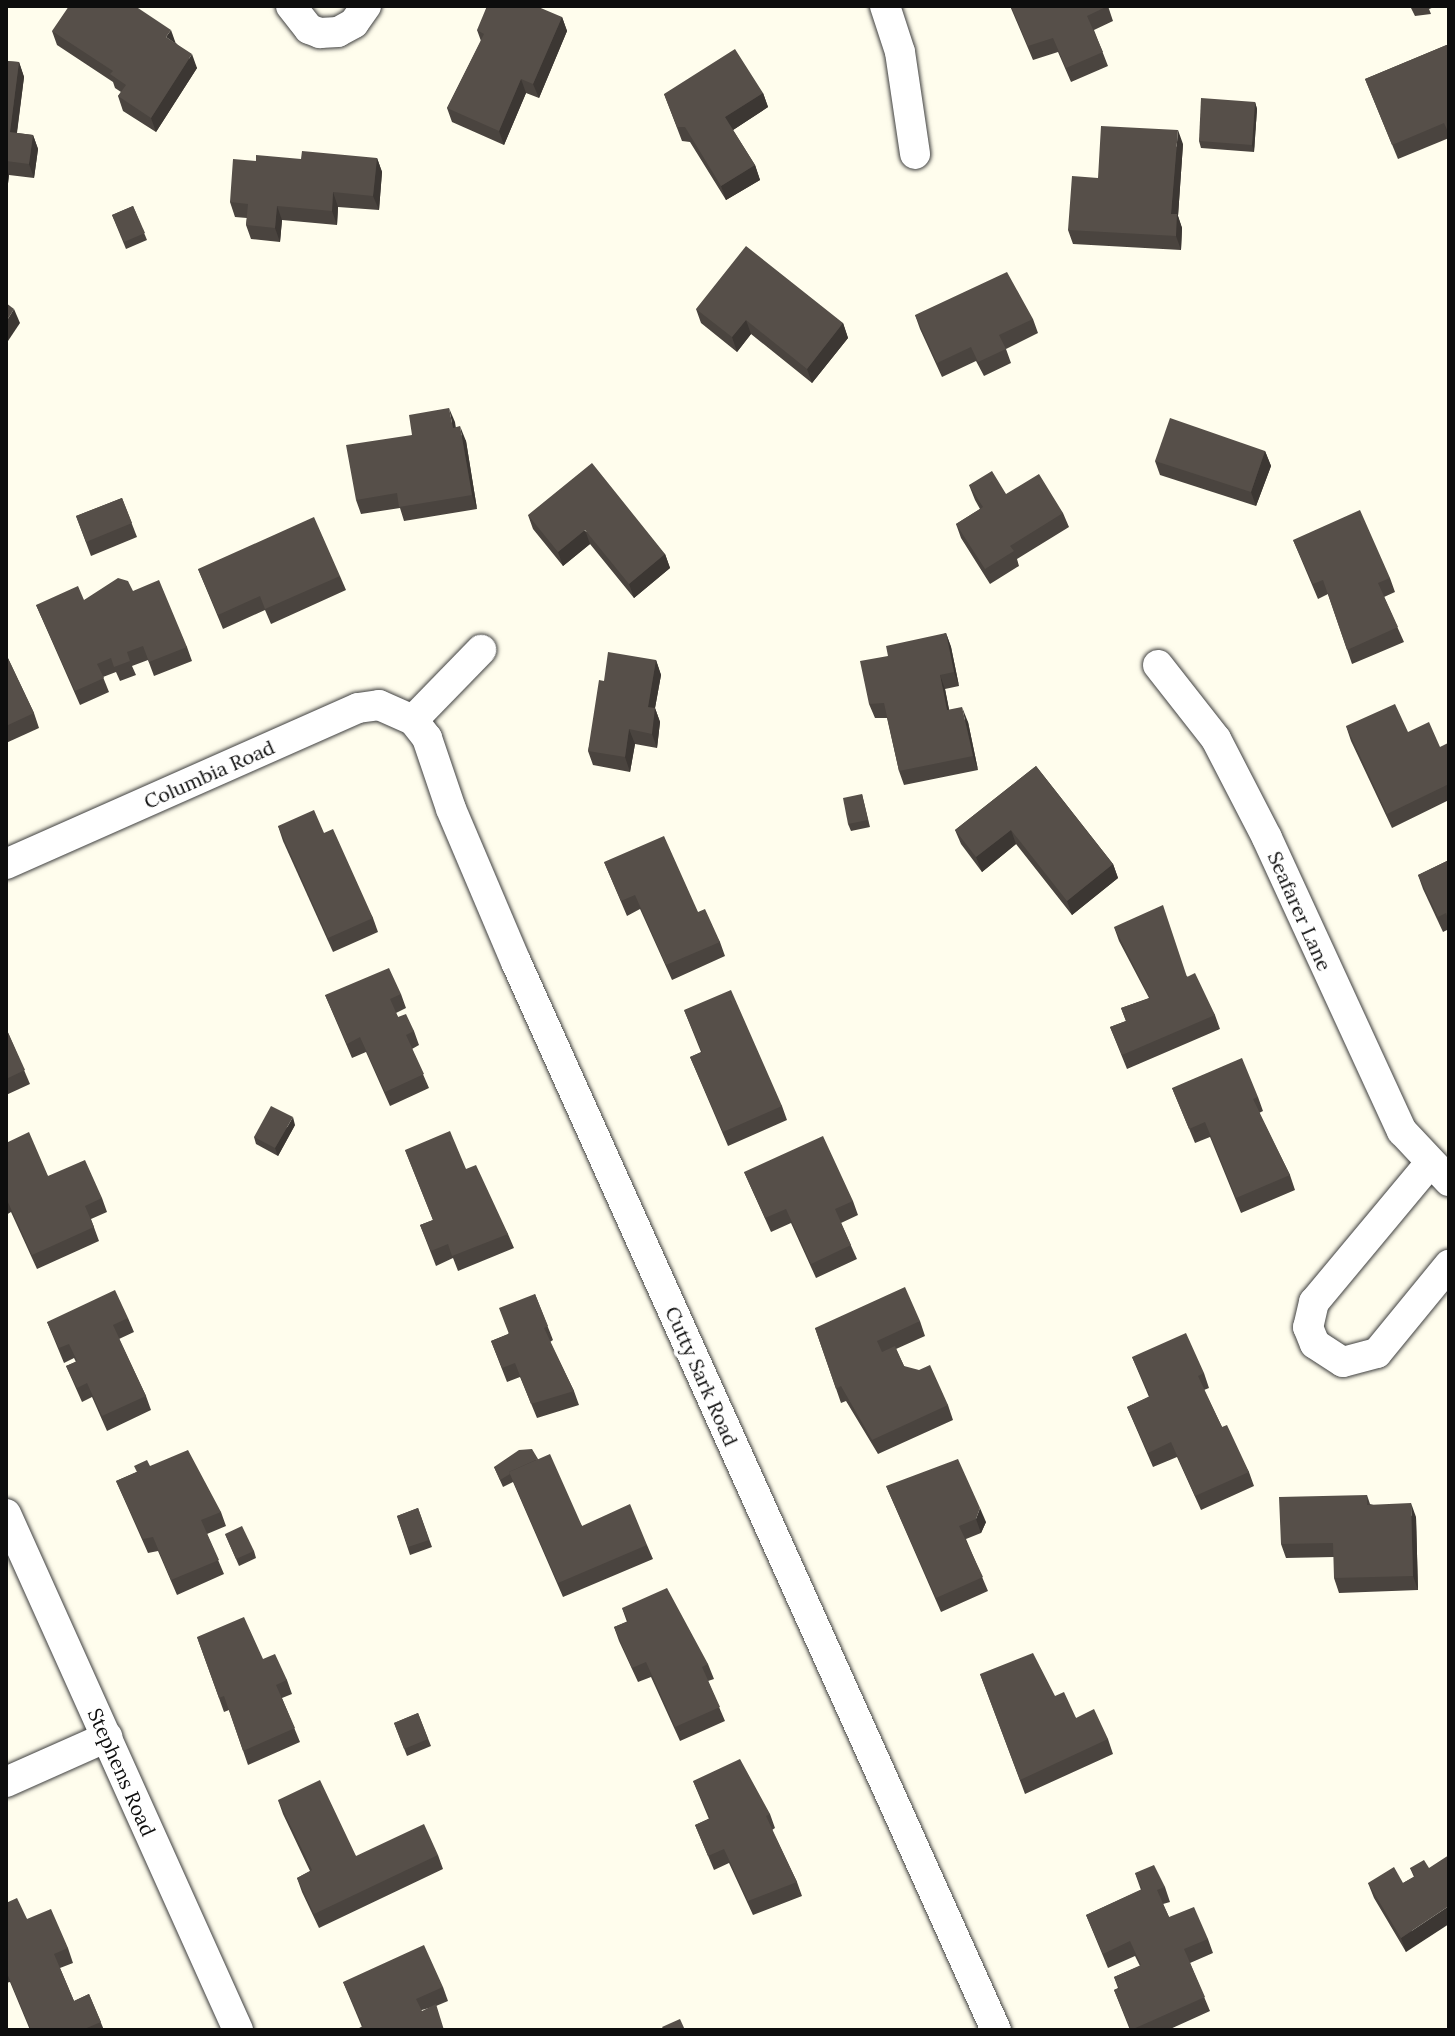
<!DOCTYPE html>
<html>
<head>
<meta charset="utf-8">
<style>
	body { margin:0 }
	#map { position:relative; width:1455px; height:2036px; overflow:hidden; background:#fffded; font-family:Lora,serif }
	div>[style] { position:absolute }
	.roads { filter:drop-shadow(0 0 2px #404040) drop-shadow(0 0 2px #404040) }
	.street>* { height:30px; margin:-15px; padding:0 15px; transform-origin:15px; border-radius:15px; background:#fff }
	.wall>* { inset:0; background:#4a443f }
	.shaded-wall>* { inset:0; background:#3c3733 }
	.building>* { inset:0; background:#564f49 }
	span { translate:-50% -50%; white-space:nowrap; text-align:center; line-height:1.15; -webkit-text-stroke:8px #fff; paint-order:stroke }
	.street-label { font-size:20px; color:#0d0d0d }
	.frame { position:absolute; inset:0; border:8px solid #0d0d0d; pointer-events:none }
</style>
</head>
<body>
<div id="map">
	<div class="roads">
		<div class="street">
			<i style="left:291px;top:6px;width:29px;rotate:52deg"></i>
			<i style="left:309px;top:29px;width:12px;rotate:20deg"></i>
			<i style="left:320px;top:33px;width:18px;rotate:-3deg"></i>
			<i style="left:338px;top:32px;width:18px;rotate:-29deg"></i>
			<i style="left:354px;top:23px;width:21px;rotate:-55deg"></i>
			<i style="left:885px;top:6px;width:48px;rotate:71.9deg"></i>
			<i style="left:900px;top:52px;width:103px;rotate:81.6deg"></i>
			<i style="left:1158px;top:665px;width:94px;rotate:51.9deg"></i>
			<i style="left:1216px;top:739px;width:111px;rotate:62.7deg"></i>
			<i style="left:1267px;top:838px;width:323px;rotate:65.3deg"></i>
			<i style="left:1402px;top:1131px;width:69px;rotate:46.8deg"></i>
			<i style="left:413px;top:720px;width:98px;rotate:-45.8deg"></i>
			<i style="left:6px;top:864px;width:385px;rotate:-23.9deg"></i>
			<i style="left:358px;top:708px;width:21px;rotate:-8deg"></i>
			<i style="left:379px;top:705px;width:37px;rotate:24deg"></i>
			<i style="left:413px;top:720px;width:23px;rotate:52deg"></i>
			<i style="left:427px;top:738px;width:75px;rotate:71.3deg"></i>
			<i style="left:451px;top:809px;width:166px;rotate:67deg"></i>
			<i style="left:516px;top:962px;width:1171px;rotate:65.8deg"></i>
			<i style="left:1430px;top:1163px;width:181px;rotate:129.8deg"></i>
			<i style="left:1314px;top:1302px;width:26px;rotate:103deg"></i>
			<i style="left:1308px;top:1327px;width:18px;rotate:68deg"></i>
			<i style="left:1315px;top:1344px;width:33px;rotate:33deg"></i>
			<i style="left:1343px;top:1362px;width:35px;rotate:-15deg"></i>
			<i style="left:1377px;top:1353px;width:114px;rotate:-50.7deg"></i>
			<i style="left:6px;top:1514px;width:566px;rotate:65.79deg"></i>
			<i style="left:6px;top:1782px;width:111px;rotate:-24deg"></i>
		</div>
	</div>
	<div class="wall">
		<i style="clip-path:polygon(1010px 6px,1108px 6px,1113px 21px,1094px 30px,1108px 66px,1071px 82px,1058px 52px,1033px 60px)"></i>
		<i style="clip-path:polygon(1410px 6px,1437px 6px,1429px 9px,1431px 14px,1415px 16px)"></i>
		<i style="clip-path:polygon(562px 17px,567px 31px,539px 98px,526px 93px,504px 145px,452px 122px,447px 108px,481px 41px,477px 30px)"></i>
		<i style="clip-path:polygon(52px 31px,176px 43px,197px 68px,156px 132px,123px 111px,118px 96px,121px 92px,115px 88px,113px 82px,57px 45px)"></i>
		<i style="clip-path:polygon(1449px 44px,1449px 138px,1398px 159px,1365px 79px)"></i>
		<i style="clip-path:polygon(6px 61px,19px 62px,24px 77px,17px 133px,33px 135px,38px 149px,34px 178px,9px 175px,6px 200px)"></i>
		<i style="clip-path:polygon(763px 93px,768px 107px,733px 130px,755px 165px,760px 180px,726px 200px,690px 142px,682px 141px,664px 94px)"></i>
		<i style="clip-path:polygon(1255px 102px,1257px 109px,1254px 152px,1201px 148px,1199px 141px)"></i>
		<i style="clip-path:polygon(1183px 144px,1178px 216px,1182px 228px,1181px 250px,1073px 244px,1068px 230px,1098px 178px)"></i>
		<i style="clip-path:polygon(377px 158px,382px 172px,379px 210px,338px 207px,337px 225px,282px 220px,280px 242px,251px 239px,246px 225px,247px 218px,235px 217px,230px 202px,256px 161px,301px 159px)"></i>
		<i style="clip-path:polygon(133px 206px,147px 240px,126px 249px,112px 215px)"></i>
		<i style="clip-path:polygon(696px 309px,843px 323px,848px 338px,812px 383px,751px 334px,737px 352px,701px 323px)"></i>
		<i style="clip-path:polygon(915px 315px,1033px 319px,1038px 333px,1006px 349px,1011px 363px,984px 376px,976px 361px,942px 377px,920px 329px)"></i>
		<i style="clip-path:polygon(455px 422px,455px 427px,466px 441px,477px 509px,404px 521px,400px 508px,361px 514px,356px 500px,412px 435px)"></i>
		<i style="clip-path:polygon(1265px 451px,1271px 466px,1256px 506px,1160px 475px,1155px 461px)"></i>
		<i style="clip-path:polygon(969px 485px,1006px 494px,1063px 513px,1069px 527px,1017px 559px,1019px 566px,990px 584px,961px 538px,956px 524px,980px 509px,975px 500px)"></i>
		<i style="clip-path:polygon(122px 498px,137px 537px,91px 556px,76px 516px)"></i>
		<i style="clip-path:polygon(528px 515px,665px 554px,670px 568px,634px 598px,590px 544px,563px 566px,533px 529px)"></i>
		<i style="clip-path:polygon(1293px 540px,1390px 578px,1395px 592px,1384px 597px,1404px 642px,1352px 664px,1328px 594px,1318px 599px)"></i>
		<i style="clip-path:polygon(198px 569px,340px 576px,346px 590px,271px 624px,265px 610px,223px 629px)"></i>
		<i style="clip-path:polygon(133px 591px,187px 647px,192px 661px,154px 676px,148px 660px,132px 666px,136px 675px,120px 681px,116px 672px,103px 677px,109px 692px,80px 705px,36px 605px,84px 600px)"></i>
		<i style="clip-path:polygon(946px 633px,951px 647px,959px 686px,945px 689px,949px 710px,968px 722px,978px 770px,904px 785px,899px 771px,887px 718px,875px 718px,869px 704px,888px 656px)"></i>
		<i style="clip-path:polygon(6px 654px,34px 713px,39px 728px,6px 743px)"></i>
		<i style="clip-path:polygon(656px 660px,661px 675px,655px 708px,660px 722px,657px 748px,635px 744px,630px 772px,593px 765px,588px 751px,604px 681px)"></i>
		<i style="clip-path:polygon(1346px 726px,1440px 747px,1449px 746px,1449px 800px,1392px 828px,1351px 741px)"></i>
		<i style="clip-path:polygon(1036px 766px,1113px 864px,1118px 878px,1072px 915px,1016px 844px,982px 872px,961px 844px,955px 830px)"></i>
		<i style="clip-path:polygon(862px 794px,870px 827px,851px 831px,848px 824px)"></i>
		<i style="clip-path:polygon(278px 826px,324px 833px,373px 918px,378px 932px,333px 952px,283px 841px)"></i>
		<i style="clip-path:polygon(1449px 860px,1449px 929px,1443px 932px,1423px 889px,1418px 875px)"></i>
		<i style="clip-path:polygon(604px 862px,698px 912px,720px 942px,725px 956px,672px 980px,640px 909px,627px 916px)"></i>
		<i style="clip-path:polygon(1114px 927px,1188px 977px,1215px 1015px,1220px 1029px,1127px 1069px,1110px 1027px,1126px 1021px,1121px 1008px,1149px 998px,1119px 941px)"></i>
		<i style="clip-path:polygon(401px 994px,406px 1008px,396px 1013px,398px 1017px,414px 1031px,419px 1045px,412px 1049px,429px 1088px,390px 1106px,366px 1052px,352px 1058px,325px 995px)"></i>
		<i style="clip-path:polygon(684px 1010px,782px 1106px,787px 1120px,728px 1146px,690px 1057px,701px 1052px)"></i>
		<i style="clip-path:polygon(6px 1028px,30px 1084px,6px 1095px)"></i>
		<i style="clip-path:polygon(1172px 1088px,1258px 1097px,1263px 1111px,1259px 1113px,1290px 1175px,1295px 1190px,1241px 1213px,1210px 1137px,1195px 1143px)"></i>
		<i style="clip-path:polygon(295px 1125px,278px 1156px,256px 1144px,254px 1137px)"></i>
		<i style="clip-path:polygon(6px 1143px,48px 1176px,102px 1198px,107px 1212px,91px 1219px,99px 1241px,37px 1269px,11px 1212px,6px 1215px)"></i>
		<i style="clip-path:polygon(405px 1150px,466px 1169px,508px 1234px,514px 1248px,458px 1271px,453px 1258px,436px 1266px,420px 1225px,433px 1220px)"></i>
		<i style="clip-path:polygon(744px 1172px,853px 1201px,858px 1215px,841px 1223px,857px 1259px,816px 1278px,791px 1223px,771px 1232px)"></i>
		<i style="clip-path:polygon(535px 1294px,553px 1340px,550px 1342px,574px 1391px,579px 1405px,537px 1418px,520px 1377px,507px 1382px,491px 1341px,508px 1334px)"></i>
		<i style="clip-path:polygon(128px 1318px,134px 1332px,119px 1339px,146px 1396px,151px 1410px,107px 1431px,92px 1397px,82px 1402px,66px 1366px,76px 1362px,74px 1358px,64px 1363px,47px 1322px)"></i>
		<i style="clip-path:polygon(920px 1321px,925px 1336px,896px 1349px,904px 1366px,948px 1405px,953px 1420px,878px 1454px,846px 1401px,841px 1403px,815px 1328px)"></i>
		<i style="clip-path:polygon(1132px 1357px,1204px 1373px,1209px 1388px,1204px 1390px,1222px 1427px,1249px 1472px,1254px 1486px,1201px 1510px,1177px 1457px,1153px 1467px,1127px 1407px,1149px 1397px)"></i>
		<i style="clip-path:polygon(538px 1459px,582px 1526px,647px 1545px,653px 1559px,563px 1597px,513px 1482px,503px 1487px,494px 1467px)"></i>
		<i style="clip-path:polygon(150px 1466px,221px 1512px,226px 1526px,207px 1534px,224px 1574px,177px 1595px,158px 1551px,148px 1553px,116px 1481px)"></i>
		<i style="clip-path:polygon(886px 1486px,986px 1522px,981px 1533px,966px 1539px,988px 1591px,941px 1612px)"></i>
		<i style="clip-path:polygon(1367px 1495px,1370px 1504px,1416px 1517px,1418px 1590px,1339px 1593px,1334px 1578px,1334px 1557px,1286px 1558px,1281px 1544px)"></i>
		<i style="clip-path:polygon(418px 1508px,432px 1547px,410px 1555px,397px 1516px)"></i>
		<i style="clip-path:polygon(225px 1534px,254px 1551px,256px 1558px,239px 1566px)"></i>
		<i style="clip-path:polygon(622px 1608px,708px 1664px,714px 1679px,708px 1681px,725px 1721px,680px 1741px,651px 1677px,638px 1682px,619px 1641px,614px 1627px,627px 1622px)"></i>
		<i style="clip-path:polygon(197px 1637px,263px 1659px,287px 1680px,292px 1694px,282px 1698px,300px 1742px,248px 1765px,229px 1710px,224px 1712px)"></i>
		<i style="clip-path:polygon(980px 1674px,1055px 1696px,1076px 1718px,1108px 1739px,1113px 1754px,1025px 1794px)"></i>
		<i style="clip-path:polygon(418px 1713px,431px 1746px,407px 1756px,394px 1723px)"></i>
		<i style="clip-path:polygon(693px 1781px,770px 1814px,775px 1828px,772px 1830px,797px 1882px,802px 1896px,753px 1915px,729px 1863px,714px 1870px,695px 1825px,709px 1819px)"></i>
		<i style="clip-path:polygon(278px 1800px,356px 1856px,438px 1855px,443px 1869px,319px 1928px,302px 1892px,297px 1878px,310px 1871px,283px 1814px)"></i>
		<i style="clip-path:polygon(1410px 1868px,1429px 1868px,1406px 1952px,1374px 1898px,1368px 1883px,1403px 1883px,1414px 1877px)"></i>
		<i style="clip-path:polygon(1135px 1873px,1165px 1887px,1170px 1902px,1163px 1904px,1169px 1917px,1208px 1939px,1213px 1953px,1190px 1963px,1210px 2011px,1168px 2030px,1130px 2030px,1114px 1990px,1118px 1988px,1114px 1977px,1140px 1966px,1135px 1956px,1108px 1968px,1086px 1915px,1141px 1890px)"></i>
		<i style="clip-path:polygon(6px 1903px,27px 1919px,68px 1948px,73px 1963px,60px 1968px,74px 2001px,89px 1994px,104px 2030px,30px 2030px,10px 1982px,6px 1983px)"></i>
		<i style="clip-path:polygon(343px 1982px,443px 1987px,448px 2001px,436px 2006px,362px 2027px)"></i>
	</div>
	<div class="shaded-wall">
		<i style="clip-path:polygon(562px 17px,567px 31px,539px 98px,533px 84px)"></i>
		<i style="clip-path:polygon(171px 30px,176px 44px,166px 37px)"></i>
		<i style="clip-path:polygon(192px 54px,197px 68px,156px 132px,151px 118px)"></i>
		<i style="clip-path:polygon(19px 62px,24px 77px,15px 146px,10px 132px)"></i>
		<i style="clip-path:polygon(521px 79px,526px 93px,504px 145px,499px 131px)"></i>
		<i style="clip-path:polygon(763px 93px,768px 107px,730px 132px,725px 117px)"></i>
		<i style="clip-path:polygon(1255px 102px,1257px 109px,1254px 152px,1252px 145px)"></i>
		<i style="clip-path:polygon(1178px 130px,1183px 144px,1178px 216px,1182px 228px,1181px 250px,1176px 236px,1171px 214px)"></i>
		<i style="clip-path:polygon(33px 135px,38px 149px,34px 178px,29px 164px)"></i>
		<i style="clip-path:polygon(377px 158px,382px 172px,379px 210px,373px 196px)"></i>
		<i style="clip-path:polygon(755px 165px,760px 180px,726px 200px,721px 186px)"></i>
		<i style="clip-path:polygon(6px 166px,9px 175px,6px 200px)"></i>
		<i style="clip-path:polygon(333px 192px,338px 207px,337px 225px,332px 211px)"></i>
		<i style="clip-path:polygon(277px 206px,282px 220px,280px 242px,275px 228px)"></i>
		<i style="clip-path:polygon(14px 309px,20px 323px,6px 344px,6px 322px)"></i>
		<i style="clip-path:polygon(746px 320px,751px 334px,737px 352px,732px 337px)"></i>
		<i style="clip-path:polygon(843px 323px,848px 338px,812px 383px,807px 369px)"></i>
		<i style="clip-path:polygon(449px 408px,455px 422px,458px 442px,453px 428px)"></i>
		<i style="clip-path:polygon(460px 426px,466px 441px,477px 509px,472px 495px)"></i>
		<i style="clip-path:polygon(1265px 451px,1271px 466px,1256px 506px,1251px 492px)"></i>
		<i style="clip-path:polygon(585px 530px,590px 544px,563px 566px,558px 552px)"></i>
		<i style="clip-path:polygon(665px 554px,670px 568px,634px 598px,629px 584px)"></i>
		<i style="clip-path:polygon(946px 633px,951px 647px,959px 686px,954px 672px)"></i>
		<i style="clip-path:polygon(656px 660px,661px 675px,655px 708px,660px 722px,657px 748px,652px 734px,648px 707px)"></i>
		<i style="clip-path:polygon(940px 675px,945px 689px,952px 724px,947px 710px)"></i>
		<i style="clip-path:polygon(962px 707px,968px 722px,978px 770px,973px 756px)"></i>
		<i style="clip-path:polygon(629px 729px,635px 744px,630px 772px,625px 757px)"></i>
		<i style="clip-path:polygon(1011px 830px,1016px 844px,982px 872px,976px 857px)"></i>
		<i style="clip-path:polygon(1113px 864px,1118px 878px,1072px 915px,1067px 901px)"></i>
		<i style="clip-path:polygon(293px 1117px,295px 1125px,278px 1156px,275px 1148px)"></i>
		<i style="clip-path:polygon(1411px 1503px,1416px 1517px,1418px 1590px,1413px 1576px)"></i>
		<i style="clip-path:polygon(980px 1508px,986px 1522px,981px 1533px,976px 1519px)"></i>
		<i style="clip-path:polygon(1449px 1906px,1449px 1924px,1406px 1952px,1401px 1938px)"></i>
	</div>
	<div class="building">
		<i style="clip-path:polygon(69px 6px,115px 6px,117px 8px,118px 6px,135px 6px,171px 30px,166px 37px,192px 54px,151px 118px,118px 96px,126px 85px,110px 74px,113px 71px,52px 31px)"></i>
		<i style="clip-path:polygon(487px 6px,536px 6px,562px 17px,533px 84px,521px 79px,499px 131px,447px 108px,484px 34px,477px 30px)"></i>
		<i style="clip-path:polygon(1011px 6px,1108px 6px,1087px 16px,1103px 52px,1066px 68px,1053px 38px,1028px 46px)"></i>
		<i style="clip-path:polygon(1449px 44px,1449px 134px,1444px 123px,1392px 145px,1365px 79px)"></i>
		<i style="clip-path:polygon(735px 49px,763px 93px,725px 117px,755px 165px,721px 186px,685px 127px,677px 127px,664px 94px)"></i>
		<i style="clip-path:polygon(6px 61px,19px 62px,10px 132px,33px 135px,29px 164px,6px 161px)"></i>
		<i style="clip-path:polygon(1201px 98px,1255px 102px,1252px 145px,1199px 141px)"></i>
		<i style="clip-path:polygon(1101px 126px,1178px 130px,1171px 214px,1177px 214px,1176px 236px,1068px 230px,1072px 176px,1098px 178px)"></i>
		<i style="clip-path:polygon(302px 151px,377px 158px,373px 196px,333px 192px,332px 211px,277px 206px,275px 228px,246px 225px,248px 204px,230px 202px,233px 159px,256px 161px,256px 155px,301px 159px)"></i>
		<i style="clip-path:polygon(133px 206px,145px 233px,124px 242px,112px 215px)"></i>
		<i style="clip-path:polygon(746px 246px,843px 323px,807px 369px,746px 320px,732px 337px,696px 309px)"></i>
		<i style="clip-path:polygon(1007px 272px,1033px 319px,999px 335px,1006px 349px,978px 362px,971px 347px,937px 363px,915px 315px)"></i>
		<i style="clip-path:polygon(6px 303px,14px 309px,6px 322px)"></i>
		<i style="clip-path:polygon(449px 408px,453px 428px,460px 426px,472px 495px,399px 507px,397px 493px,356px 500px,346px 445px,412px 435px,409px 415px)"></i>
		<i style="clip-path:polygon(1170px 418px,1265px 451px,1251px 492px,1155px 461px)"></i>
		<i style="clip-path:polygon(592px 463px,665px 554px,629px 584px,585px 530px,558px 552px,528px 515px)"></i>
		<i style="clip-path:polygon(992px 471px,1006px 494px,1039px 474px,1063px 513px,1010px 546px,1014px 551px,985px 569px,956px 524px,983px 507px,969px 485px)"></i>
		<i style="clip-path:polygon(122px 498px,132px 523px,86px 542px,76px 516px)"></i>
		<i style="clip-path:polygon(1360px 510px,1390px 578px,1378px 583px,1398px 627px,1347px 650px,1323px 580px,1313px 584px,1293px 540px)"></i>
		<i style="clip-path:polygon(314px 517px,340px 576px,265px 609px,260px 596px,218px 615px,198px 569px)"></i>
		<i style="clip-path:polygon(118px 578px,128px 581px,133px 591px,159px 580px,187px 647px,149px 662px,143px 646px,127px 652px,130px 661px,114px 667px,111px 658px,97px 664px,104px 678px,75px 691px,36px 605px,78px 586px,84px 600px)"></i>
		<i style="clip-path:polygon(946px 633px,954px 672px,940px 675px,947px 710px,962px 707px,973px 756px,899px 771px,884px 703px,869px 704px,860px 661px,888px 656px,886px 646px)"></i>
		<i style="clip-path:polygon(608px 652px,656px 660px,648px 707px,655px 708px,652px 734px,629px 729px,625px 757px,588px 751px,599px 680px,604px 681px)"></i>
		<i style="clip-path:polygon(6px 654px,34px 713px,6px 726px)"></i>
		<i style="clip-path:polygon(1395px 704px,1408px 732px,1429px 722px,1440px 747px,1448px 743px,1449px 746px,1449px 784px,1387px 814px,1346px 726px)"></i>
		<i style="clip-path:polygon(1036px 766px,1113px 864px,1067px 901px,1011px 830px,976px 857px,955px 830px)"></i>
		<i style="clip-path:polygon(862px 794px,868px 820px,848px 824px,843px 798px)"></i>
		<i style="clip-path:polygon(314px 810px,324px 833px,333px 829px,373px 918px,328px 938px,278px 826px)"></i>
		<i style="clip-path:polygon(664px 836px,698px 912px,705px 909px,720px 942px,666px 965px,635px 895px,621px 901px,604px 862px)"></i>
		<i style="clip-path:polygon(1449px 860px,1449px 922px,1446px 913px,1438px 917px,1418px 875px)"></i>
		<i style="clip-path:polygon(1163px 905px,1187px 977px,1195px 973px,1215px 1015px,1122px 1055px,1110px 1027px,1126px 1021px,1121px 1008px,1150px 998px,1114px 927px)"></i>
		<i style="clip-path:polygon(389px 968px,401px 994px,390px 999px,398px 1017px,406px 1014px,414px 1031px,406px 1035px,424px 1074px,385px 1092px,360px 1037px,347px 1044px,325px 995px)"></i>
		<i style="clip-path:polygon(731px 990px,782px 1106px,723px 1132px,690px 1057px,702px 1052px,684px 1010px)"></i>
		<i style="clip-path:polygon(6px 1028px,25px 1070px,6px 1079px)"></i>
		<i style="clip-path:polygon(1242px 1058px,1258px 1097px,1253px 1099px,1290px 1175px,1236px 1198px,1205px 1122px,1189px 1129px,1172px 1088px)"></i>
		<i style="clip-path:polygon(271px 1106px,293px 1117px,275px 1148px,254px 1137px)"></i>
		<i style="clip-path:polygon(450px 1131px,466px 1169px,476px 1165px,508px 1234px,452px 1256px,448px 1244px,431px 1251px,420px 1225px,433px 1220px,405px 1150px)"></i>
		<i style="clip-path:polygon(29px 1132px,48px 1176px,85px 1160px,102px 1198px,85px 1206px,94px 1227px,32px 1255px,6px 1198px,6px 1143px)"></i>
		<i style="clip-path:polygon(823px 1136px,853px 1201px,835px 1209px,851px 1245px,811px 1264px,786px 1209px,765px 1218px,744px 1172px)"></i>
		<i style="clip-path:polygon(905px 1287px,920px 1321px,877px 1341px,882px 1352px,895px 1346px,904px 1366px,919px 1370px,930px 1365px,948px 1405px,872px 1440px,841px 1386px,836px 1389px,815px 1328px)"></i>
		<i style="clip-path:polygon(115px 1290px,128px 1318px,113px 1325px,146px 1396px,102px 1416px,87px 1383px,77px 1388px,66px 1366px,77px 1361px,69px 1344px,59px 1348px,47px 1322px)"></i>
		<i style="clip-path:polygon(535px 1294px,548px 1326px,544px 1328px,574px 1391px,531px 1404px,515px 1363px,502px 1368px,491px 1341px,509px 1334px,499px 1308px)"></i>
		<i style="clip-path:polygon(1186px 1333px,1204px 1373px,1198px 1376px,1222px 1427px,1227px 1425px,1249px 1472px,1195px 1496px,1171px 1442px,1148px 1453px,1127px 1407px,1150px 1396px,1132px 1357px)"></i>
		<i style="clip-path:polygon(532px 1449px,538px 1459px,509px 1472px,510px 1474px,500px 1480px,494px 1467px,519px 1450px)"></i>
		<i style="clip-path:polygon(188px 1450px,221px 1512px,201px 1520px,219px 1560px,171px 1580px,153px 1537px,143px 1539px,116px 1481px,137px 1472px,134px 1466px,147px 1460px,150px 1466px)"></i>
		<i style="clip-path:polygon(550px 1454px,582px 1526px,630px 1504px,647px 1545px,558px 1583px,509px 1472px)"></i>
		<i style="clip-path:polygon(958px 1459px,980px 1508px,976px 1519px,959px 1526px,983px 1577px,936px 1598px,886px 1486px)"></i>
		<i style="clip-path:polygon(1367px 1495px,1367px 1505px,1411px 1503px,1413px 1576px,1334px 1578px,1333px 1543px,1281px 1544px,1279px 1497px)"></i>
		<i style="clip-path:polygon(418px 1508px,429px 1540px,408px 1547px,397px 1516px)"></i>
		<i style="clip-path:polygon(242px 1526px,254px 1551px,236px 1559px,225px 1534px)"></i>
		<i style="clip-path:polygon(667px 1588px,708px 1664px,702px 1667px,720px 1707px,675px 1727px,646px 1662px,632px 1668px,614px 1627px,628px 1621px,622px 1608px)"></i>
		<i style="clip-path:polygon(244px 1617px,263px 1659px,275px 1654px,287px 1680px,276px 1685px,295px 1728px,243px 1751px,224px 1696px,219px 1698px,197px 1637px)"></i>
		<i style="clip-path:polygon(1033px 1653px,1055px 1696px,1064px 1692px,1076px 1718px,1094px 1709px,1108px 1739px,1020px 1780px,980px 1674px)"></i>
		<i style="clip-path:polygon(418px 1713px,428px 1739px,404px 1749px,394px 1723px)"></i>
		<i style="clip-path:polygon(740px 1759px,770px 1814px,766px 1816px,797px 1882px,748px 1901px,724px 1849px,708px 1856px,695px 1825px,710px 1818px,693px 1781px)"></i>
		<i style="clip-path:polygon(320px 1780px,356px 1856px,424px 1824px,438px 1855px,314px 1914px,297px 1878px,312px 1870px,278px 1800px)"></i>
		<i style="clip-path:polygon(1449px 1855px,1449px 1906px,1401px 1938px,1368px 1883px,1394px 1867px,1403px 1883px,1415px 1876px,1410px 1868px,1424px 1860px,1429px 1868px)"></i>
		<i style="clip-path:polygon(1154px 1865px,1165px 1887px,1157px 1890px,1169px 1917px,1194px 1907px,1208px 1939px,1184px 1949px,1205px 1997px,1131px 2030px,1114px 1990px,1119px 1988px,1114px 1977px,1141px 1965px,1130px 1941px,1103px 1954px,1086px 1915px,1142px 1889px,1135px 1873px)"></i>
		<i style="clip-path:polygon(17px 1898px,27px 1919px,51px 1909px,68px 1948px,54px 1954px,74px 2001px,89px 1994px,101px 2022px,82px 2030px,31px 2030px,6px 1971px,6px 1903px)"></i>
		<i style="clip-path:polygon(424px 1945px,443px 1987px,416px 1999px,422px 2011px,436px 2004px,444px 2030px,358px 2030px,357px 2029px,363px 2026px,343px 1982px)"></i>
		<i style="clip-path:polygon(680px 2019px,685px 2030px,664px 2030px,662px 2027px)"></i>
	</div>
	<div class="street-label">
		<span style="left:209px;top:774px;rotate:-24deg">Columbia Road</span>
		<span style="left:1300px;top:911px;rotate:66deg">Seafarer Lane</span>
		<span style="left:702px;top:1376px;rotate:66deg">Cutty Sark Road</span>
		<span style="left:122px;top:1772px;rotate:66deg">Stephens Road</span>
	</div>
	<div class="frame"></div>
</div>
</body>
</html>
